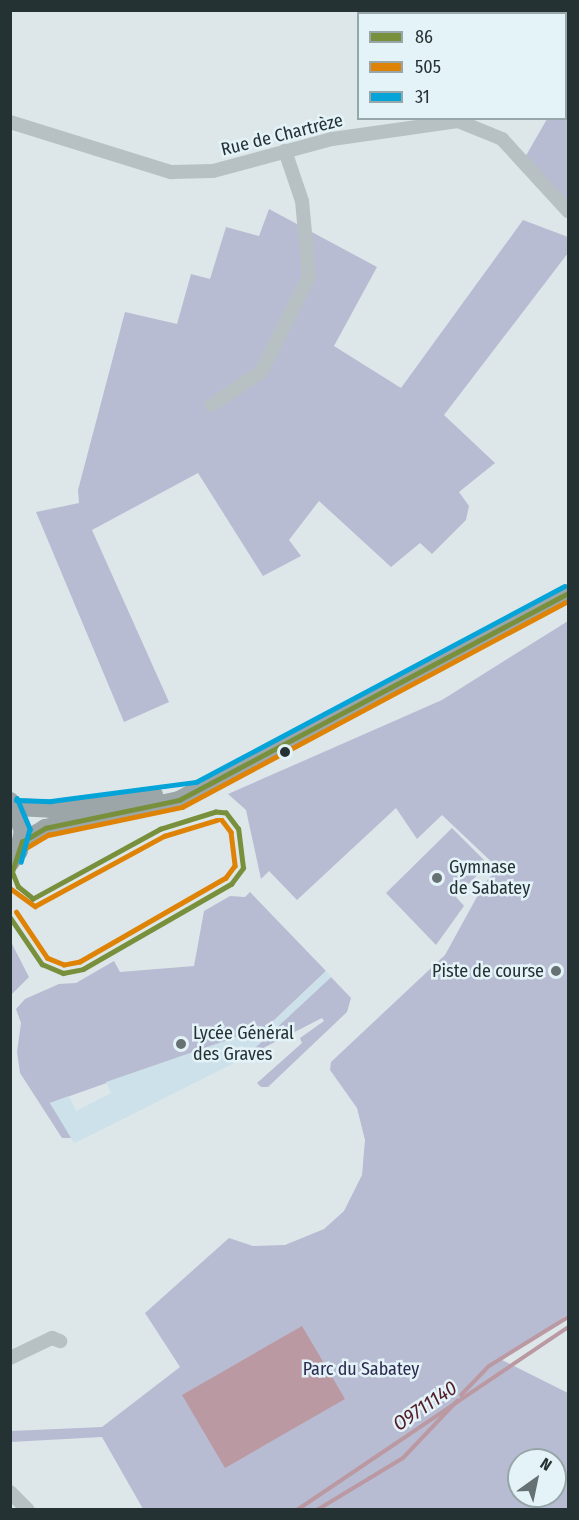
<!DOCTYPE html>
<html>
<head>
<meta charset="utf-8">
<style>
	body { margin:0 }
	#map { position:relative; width:579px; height:1520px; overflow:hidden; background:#dde7ea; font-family:"Fira Sans Condensed",sans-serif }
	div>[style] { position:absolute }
	.green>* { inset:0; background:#b8bcd2 }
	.plaza>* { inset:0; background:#cce1e9 }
	.water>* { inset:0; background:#bb99a2 }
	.stream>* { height:4px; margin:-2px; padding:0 2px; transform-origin:2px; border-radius:2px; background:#bb99a2 }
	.minor>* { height:14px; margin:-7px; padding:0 7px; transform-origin:7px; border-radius:7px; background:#b7c1c3 }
	.major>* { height:18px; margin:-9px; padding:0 9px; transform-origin:9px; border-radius:9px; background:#9ca6a8 }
	.bus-1>* { height:4.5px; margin:-2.25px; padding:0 2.25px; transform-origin:2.25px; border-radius:2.25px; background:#78903c }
	.bus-2>* { height:4.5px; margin:-2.25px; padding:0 2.25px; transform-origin:2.25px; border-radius:2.25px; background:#de8305 }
	.bus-3>* { height:4.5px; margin:-2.25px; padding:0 2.25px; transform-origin:2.25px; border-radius:2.25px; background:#04a4d9 }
	.dots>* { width:16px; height:16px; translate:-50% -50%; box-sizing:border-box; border:3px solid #e3f3f8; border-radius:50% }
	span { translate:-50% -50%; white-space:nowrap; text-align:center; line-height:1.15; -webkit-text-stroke:5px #e3f3f8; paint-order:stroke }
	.street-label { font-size:18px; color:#253233 }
	.poi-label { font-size:18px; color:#253233 }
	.left { translate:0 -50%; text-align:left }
	.right { translate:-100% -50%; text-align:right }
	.park-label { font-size:18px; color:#2d2a51 }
	.water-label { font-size:20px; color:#531c27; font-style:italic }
	.frame { position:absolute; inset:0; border:12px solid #253233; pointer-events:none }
	.legend { position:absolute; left:357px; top:12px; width:210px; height:108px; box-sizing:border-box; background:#e3f3f8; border:2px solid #97a6a9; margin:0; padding:8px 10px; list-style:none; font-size:18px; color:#253233 }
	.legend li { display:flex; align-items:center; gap:12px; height:30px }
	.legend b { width:30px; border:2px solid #97a6a9 }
	.north { position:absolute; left:507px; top:1448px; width:60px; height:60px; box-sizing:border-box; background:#e3f3f8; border:2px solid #97a6a9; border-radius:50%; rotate:33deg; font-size:16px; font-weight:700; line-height:24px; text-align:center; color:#253233 }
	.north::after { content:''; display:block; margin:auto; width:21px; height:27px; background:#657173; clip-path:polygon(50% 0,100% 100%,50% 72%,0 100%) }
</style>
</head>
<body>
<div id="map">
	<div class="green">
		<i style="clip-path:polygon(525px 11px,568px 11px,568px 211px,524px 159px,547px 119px,566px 118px,566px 14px)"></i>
		<i style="clip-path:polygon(269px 209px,377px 267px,334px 346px,401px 388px,523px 220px,568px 237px,568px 253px,444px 415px,495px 463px,459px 492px,469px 506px,466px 520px,432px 554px,420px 543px,391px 567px,319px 501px,289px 540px,301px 556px,263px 576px,198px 473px,92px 530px,169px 702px,124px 722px,36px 512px,79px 503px,78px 490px,125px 312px,177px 324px,191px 274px,210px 279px,226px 227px,259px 236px)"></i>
		<i style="clip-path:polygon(evenodd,568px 621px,568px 1314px,502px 1360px,568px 1393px,568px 1509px,143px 1509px,102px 1437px,11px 1442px,11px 1431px,102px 1427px,180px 1367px,145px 1313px,229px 1238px,253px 1246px,285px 1245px,324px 1229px,344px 1211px,362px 1175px,365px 1140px,357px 1108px,330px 1070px,331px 1062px,445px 955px,484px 884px,498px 868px,442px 815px,417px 839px,396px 808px,297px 900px,269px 871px,261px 879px,246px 810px,228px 794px,442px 700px,568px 621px,519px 1460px,555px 1460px,555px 1496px,519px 1496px,519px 1460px)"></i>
		<i style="clip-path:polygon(452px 828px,488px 864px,456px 897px,464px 906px,436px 945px,386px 893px)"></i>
		<i style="clip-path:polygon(250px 892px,326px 971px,268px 1026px,50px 1103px,72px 1138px,62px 1138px,20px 1073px,17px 1052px,21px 1023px,16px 1009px,25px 999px,59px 984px,76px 983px,114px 961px,120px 972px,194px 966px,204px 911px,230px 896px,245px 897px)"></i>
		<i style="clip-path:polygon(11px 942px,29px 977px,11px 995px,10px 995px)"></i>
		<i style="clip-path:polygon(331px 977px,351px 998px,347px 1012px,268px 1087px,261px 1087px,257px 1083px,302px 1043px,300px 1038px,324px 1021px,322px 1018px,244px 1058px)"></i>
	</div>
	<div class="plaza">
		<i style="clip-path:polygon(326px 971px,331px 977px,244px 1058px,85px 1138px,74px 1143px,50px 1103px,69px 1096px,76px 1111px,111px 1093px,106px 1082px,268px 1026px)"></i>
	</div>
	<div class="water">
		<i style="clip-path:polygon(302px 1326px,345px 1399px,225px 1468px,182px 1395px)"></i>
	</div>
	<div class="stream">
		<i style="left:461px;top:1395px;width:40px;rotate:-46deg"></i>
		<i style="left:489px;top:1366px;width:93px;rotate:-31.8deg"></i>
		<i style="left:297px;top:1510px;width:327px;rotate:-34deg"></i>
		<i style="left:317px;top:1510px;width:100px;rotate:-31.2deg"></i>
		<i style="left:403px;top:1458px;width:79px;rotate:-46.5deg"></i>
	</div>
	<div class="minor">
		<i style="left:10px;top:122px;width:169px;rotate:17.3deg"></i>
		<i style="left:171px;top:172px;width:42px;rotate:-1.4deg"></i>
		<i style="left:213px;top:171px;width:123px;rotate:-15.1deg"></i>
		<i style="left:332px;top:139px;width:127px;rotate:-8.1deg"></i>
		<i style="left:458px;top:121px;width:48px;rotate:22.2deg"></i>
		<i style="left:502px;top:139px;width:98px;rotate:47.5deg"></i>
		<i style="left:212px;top:405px;width:59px;rotate:-34deg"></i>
		<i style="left:261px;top:372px;width:107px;rotate:-63.4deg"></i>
		<i style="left:309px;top:276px;width:75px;rotate:-95.3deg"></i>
		<i style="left:302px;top:201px;width:53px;rotate:-108.8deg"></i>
		<i style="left:10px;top:1358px;width:47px;rotate:-25.5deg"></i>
		<i style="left:52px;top:1338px;width:9px;rotate:21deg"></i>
		<i style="left:10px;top:1492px;width:25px;rotate:45deg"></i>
	</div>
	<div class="major">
		<i style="left:10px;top:801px;width:32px;rotate:66deg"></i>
		<i style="left:23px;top:830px;width:21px;rotate:101deg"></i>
		<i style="left:19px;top:851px;width:15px;rotate:127deg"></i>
		<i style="left:16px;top:807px;width:35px;rotate:3deg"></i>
		<i style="left:51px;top:809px;width:104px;rotate:-7.7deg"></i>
		<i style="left:22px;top:842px;width:27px;rotate:-31deg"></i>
		<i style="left:45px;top:828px;width:137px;rotate:-11.8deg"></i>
		<i style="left:179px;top:800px;width:441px;rotate:-28deg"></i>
	</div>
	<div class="bus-1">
		<i style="left:22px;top:842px;width:27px;rotate:-31deg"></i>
		<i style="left:45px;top:828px;width:137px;rotate:-11.8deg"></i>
		<i style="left:179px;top:800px;width:441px;rotate:-28deg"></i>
		<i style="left:10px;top:917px;width:57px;rotate:55.8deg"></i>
		<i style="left:42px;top:964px;width:23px;rotate:23deg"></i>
		<i style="left:63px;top:973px;width:20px;rotate:-11deg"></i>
		<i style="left:83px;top:969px;width:171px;rotate:-29.9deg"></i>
		<i style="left:231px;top:884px;width:20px;rotate:-53deg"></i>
		<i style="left:243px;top:868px;width:39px;rotate:-97deg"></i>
		<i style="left:238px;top:829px;width:20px;rotate:-127deg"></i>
		<i style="left:226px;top:813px;width:10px;rotate:-174deg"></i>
		<i style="left:216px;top:812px;width:58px;rotate:162.8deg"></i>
		<i style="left:161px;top:829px;width:146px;rotate:151.3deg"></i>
		<i style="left:33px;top:899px;width:19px;rotate:-141deg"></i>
		<i style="left:18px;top:887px;width:16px;rotate:-112deg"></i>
		<i style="left:12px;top:872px;width:32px;rotate:-72deg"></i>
	</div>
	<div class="bus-2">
		<i style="left:26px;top:848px;width:26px;rotate:-31deg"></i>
		<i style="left:48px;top:835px;width:137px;rotate:-11.8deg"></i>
		<i style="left:182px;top:807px;width:438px;rotate:-28.1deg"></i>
		<i style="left:10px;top:888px;width:31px;rotate:36deg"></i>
		<i style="left:35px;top:906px;width:147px;rotate:-28.5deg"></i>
		<i style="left:164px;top:836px;width:55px;rotate:-16.8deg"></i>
		<i style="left:217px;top:820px;width:5px"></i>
		<i style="left:222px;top:820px;width:15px;rotate:53deg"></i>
		<i style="left:231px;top:832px;width:34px;rotate:83deg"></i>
		<i style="left:235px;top:866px;width:15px;rotate:127deg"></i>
		<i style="left:226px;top:878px;width:168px;rotate:150.1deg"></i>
		<i style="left:80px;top:962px;width:16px;rotate:169deg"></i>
		<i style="left:64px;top:965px;width:18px;rotate:-158deg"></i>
		<i style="left:47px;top:958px;width:55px;rotate:-124deg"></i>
	</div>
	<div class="bus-3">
		<i style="left:17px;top:798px;width:34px;rotate:67deg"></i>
		<i style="left:30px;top:829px;width:34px;rotate:105deg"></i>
		<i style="left:16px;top:800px;width:35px;rotate:2deg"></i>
		<i style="left:51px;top:801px;width:146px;rotate:-7.5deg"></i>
		<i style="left:196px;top:782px;width:417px;rotate:-28deg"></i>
	</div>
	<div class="dots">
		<i style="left:285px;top:752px;background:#253233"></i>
		<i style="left:437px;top:878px;background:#657173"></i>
		<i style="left:556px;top:971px;background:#657173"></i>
		<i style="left:181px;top:1044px;background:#657173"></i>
	</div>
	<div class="street-label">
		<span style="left:282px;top:135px;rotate:-14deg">Rue de Chartrèze</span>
	</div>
	<div class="poi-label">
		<span class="left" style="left:449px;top:878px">Gymnase<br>de Sabatey</span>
		<span class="right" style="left:544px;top:971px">Piste de course</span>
		<span class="left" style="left:193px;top:1044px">Lycée Général<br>des Graves</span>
	</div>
	<div class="park-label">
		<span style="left:361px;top:1369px">Parc du Sabatey</span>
	</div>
	<div class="water-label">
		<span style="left:425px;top:1406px;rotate:-34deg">O9711140</span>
	</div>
	<div class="frame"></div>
	<ul class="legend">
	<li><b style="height:8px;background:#78903c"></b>86</li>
	<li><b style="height:8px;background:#de8305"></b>505</li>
	<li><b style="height:8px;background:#04a4d9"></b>31</li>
	</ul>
	<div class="north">N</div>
</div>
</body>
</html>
